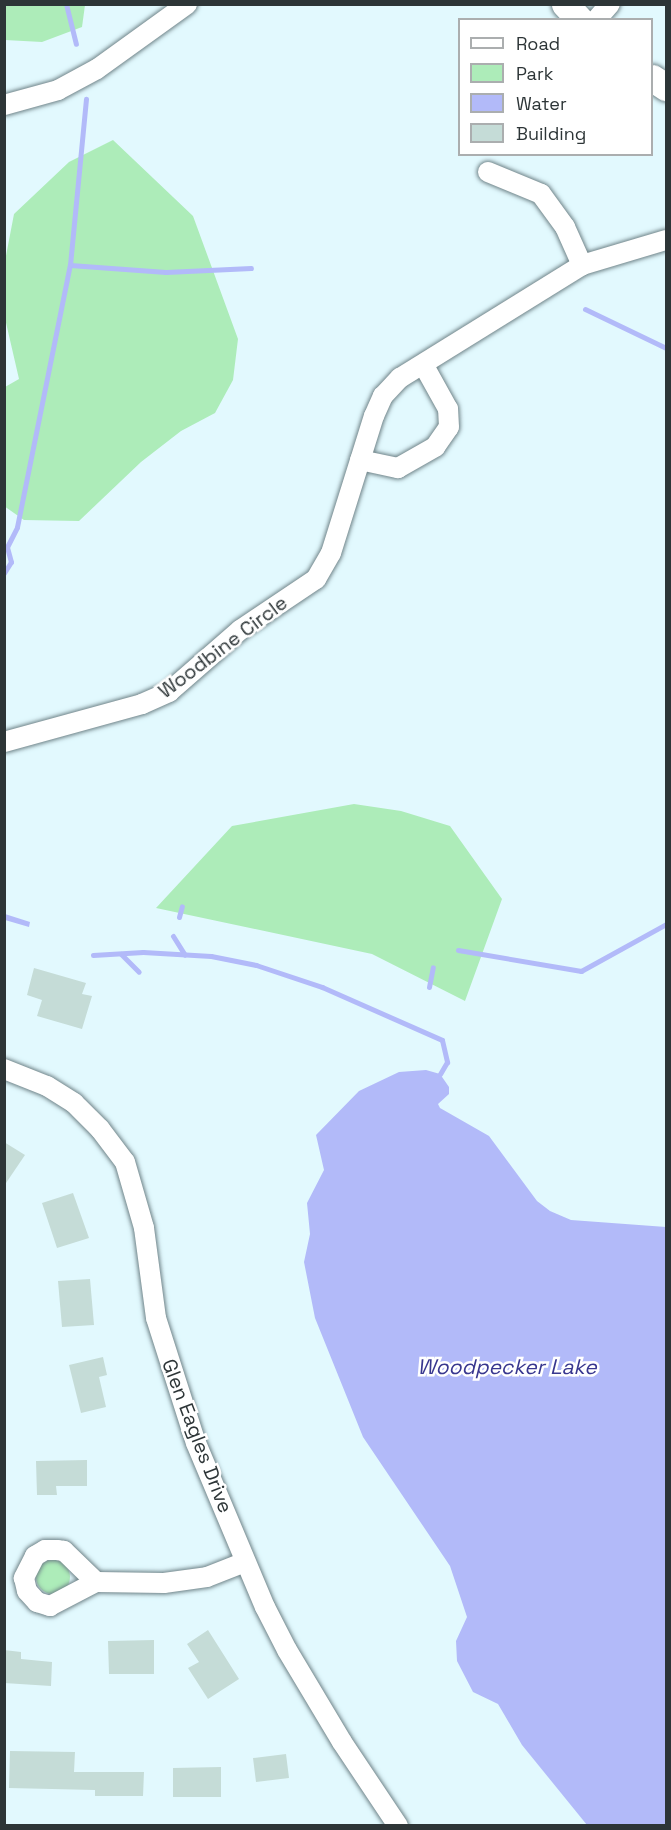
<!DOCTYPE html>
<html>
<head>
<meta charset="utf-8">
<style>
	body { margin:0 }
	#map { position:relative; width:671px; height:1830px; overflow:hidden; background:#e2f9fe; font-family:"Space Grotesk",sans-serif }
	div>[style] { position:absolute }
	.green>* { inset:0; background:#adecb9 }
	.round { border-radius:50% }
	.water>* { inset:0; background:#b2baf9 }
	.stream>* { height:5px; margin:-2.5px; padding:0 2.5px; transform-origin:2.5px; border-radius:2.5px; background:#b2baf9 }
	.building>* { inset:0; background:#c5dcd7 }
	.roads { filter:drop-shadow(0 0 2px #708489) drop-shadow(0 0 2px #708489) }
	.street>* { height:20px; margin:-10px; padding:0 10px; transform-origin:10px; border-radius:10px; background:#fff }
	.secondary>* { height:27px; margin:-13.5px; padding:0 13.5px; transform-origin:13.5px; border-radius:13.5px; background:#fff }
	span { translate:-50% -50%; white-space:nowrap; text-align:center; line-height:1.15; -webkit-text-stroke:5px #fff; paint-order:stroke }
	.street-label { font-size:20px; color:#2d3537 }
	.water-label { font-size:21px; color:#38378f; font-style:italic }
	.frame { position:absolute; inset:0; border:6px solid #2d3537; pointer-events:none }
	.legend { position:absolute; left:458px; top:18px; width:195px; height:138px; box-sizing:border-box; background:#fff; border:2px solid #abaeaf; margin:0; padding:8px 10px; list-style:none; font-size:18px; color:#2d3537 }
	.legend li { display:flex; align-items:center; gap:12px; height:30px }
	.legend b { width:30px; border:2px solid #abaeaf }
</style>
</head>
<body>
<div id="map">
	<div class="green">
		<i style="clip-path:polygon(4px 5px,85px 5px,82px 27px,42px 42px,5px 40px)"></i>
		<i style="clip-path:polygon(113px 140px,193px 216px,238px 339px,233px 380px,215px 413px,181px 431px,141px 462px,79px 521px,24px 520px,4px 506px,5px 387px,19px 379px,4px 314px,5px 261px,14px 214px,69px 162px)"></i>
		<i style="clip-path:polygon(354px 804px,401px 811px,450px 826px,502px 899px,465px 1001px,372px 954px,156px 908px,232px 826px)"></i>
		<i class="round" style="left:36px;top:1560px;width:34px;height:34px"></i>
	</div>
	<div class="water">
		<i style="clip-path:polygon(5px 914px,30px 922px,29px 927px,5px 920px)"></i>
		<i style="clip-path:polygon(426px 1070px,440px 1074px,449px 1087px,449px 1094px,438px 1104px,440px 1108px,489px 1136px,537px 1201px,550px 1211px,571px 1220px,666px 1227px,666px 1825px,587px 1825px,522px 1745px,498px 1704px,473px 1692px,457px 1661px,456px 1641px,467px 1617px,450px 1566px,363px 1437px,315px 1318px,304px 1262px,310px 1234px,307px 1203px,324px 1170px,316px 1135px,359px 1091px,399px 1072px)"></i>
	</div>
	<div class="stream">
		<i style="left:66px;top:4px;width:41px;rotate:76deg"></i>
		<i style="left:70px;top:265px;width:96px;rotate:4.2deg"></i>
		<i style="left:166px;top:272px;width:85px;rotate:-2.7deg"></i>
		<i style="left:585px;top:309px;width:90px;rotate:25.7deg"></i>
		<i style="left:4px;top:573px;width:13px;rotate:-58deg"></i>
		<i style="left:11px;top:562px;width:16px;rotate:-105deg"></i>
		<i style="left:7px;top:547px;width:22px;rotate:-63deg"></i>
		<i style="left:17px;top:527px;width:267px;rotate:-78.6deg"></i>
		<i style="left:70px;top:265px;width:167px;rotate:-84.5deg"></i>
		<i style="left:179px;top:917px;width:11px;rotate:-75deg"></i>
		<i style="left:173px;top:936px;width:22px;rotate:58deg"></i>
		<i style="left:458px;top:950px;width:125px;rotate:9.7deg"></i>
		<i style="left:581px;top:971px;width:97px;rotate:-28.9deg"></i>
		<i style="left:121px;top:954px;width:25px;rotate:45deg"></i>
		<i style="left:93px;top:955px;width:50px;rotate:-3.4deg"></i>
		<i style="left:143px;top:952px;width:68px;rotate:3.4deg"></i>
		<i style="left:211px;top:956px;width:46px;rotate:11.3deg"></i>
		<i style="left:256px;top:965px;width:70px;rotate:18.4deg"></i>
		<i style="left:322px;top:987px;width:131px;rotate:23.8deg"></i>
		<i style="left:442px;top:1040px;width:23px;rotate:77deg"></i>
		<i style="left:447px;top:1062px;width:14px;rotate:120deg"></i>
		<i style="left:429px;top:987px;width:20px;rotate:-79deg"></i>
	</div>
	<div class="building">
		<i style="clip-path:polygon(34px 968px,86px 983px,82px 994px,92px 996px,82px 1029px,37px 1016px,42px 1000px,27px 995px)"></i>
		<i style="clip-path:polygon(4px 1142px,25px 1155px,4px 1186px)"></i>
		<i style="clip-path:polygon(73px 1193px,89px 1238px,57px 1248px,42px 1203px)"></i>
		<i style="clip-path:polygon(90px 1279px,94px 1325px,62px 1327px,58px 1281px)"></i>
		<i style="clip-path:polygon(103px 1357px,107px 1375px,99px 1377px,106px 1407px,81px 1413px,69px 1365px)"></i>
		<i style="clip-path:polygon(87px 1460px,87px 1486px,56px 1486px,57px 1495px,37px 1495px,36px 1461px)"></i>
		<i style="clip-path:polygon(208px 1630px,239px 1679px,208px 1699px,188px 1668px,199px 1662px,187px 1644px)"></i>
		<i style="clip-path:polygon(154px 1640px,154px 1674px,109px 1674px,108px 1641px)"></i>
		<i style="clip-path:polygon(4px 1650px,21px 1652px,21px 1659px,52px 1662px,51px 1686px,4px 1683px)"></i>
		<i style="clip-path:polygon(10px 1751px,75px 1752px,74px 1772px,144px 1772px,143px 1796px,95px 1796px,95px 1790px,9px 1788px)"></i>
		<i style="clip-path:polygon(286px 1754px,289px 1778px,256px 1782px,253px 1758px)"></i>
		<i style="clip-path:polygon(221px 1767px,221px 1797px,173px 1797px,173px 1768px)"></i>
	</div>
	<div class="roads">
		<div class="street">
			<i style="left:596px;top:20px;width:21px;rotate:-49deg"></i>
			<i style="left:4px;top:105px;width:56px;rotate:-15.5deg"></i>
			<i style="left:58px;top:90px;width:44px;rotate:-28.3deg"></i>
			<i style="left:97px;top:69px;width:111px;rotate:-35.8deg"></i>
			<i style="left:488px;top:172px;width:57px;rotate:22.5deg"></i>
			<i style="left:541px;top:194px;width:41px;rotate:54deg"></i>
			<i style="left:565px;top:227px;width:42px;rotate:65.9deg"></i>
			<i style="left:360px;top:460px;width:39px;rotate:12deg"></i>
			<i style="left:398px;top:468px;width:43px;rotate:-29.6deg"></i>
			<i style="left:435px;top:447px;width:24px;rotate:-55deg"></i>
			<i style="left:449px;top:427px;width:18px;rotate:-93deg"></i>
			<i style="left:448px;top:409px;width:51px;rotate:-119.1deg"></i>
			<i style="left:4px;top:742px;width:143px;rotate:-15.4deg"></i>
			<i style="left:142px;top:704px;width:30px;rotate:-24deg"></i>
			<i style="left:169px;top:692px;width:94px;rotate:-41.1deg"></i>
			<i style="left:240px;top:630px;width:92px;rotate:-33.9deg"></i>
			<i style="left:316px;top:579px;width:30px;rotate:-60deg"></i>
			<i style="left:331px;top:553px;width:144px;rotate:-72.6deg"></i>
			<i style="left:374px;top:416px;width:22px;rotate:-66deg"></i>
			<i style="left:383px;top:396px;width:25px;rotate:-47deg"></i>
			<i style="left:400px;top:378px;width:214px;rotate:-31.8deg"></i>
			<i style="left:582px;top:265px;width:88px;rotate:-16.6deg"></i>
			<i style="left:4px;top:1069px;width:46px;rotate:21.6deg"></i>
			<i style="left:47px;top:1086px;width:32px;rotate:32deg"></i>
			<i style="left:74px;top:1103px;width:37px;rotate:45deg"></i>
			<i style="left:100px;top:1129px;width:41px;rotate:52.9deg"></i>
			<i style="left:125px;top:1162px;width:69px;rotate:73.9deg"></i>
			<i style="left:144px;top:1228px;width:91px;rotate:82.4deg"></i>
			<i style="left:156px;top:1318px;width:131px;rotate:72.3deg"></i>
			<i style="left:196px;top:1443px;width:178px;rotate:67.2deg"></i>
			<i style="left:265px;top:1607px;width:48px;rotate:62.9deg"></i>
			<i style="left:287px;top:1650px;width:107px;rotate:59.1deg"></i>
			<i style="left:342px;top:1742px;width:101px;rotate:56.3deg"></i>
			<i style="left:96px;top:1582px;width:45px;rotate:-135.9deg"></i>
			<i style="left:64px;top:1551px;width:7px;rotate:-172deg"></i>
			<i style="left:57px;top:1550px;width:12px;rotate:180deg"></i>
			<i style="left:45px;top:1550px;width:12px;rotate:149deg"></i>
			<i style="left:35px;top:1556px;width:25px;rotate:117deg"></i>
			<i style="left:24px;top:1578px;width:13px;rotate:77deg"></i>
			<i style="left:27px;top:1591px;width:15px;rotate:48deg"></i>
			<i style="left:37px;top:1602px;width:14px;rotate:17deg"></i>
			<i style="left:50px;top:1606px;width:52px;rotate:-27.6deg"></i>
			<i style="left:96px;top:1582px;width:68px;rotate:0.8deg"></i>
			<i style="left:164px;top:1583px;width:43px;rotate:-7.9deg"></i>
			<i style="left:207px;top:1577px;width:41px;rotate:-21.5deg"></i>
		</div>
		<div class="secondary">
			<i style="left:565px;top:4px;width:22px;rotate:47deg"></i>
			<i style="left:652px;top:78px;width:17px;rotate:33deg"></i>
		</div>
	</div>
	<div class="street-label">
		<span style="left:223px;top:647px;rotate:-37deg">Woodbine Circle</span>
		<span style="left:197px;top:1436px;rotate:69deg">Glen Eagles Drive</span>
	</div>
	<div class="water-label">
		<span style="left:507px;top:1367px">Woodpecker Lake</span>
	</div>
	<div class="frame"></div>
	<ul class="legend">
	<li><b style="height:8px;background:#fff"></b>Road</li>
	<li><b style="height:16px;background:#adecb9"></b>Park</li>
	<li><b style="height:16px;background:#b2baf9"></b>Water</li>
	<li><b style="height:16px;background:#c5dcd7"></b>Building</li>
	</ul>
</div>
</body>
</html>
